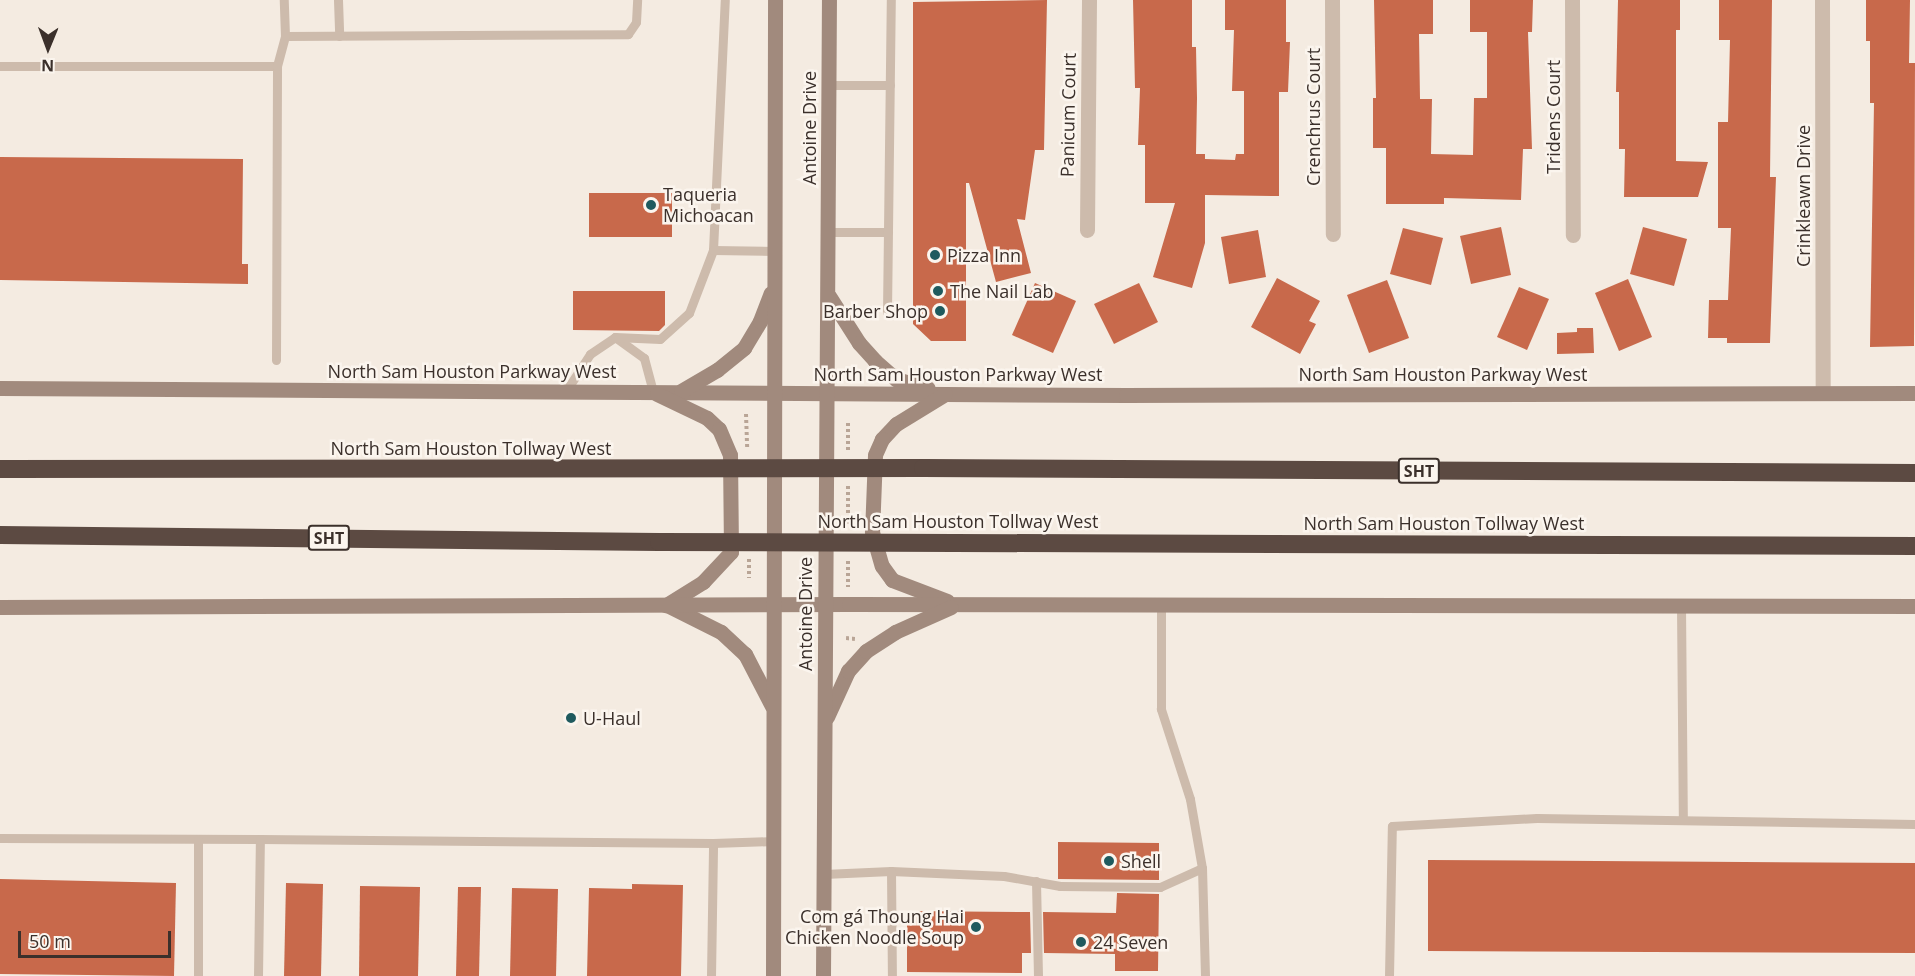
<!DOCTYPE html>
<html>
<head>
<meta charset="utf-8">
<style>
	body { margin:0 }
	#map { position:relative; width:1915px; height:976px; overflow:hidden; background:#f4ebe1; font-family:"Open Sans",sans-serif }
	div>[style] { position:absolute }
	.building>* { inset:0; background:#c8694b }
	.path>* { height:4px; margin-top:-2px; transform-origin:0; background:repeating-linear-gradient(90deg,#b9a596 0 3px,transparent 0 6px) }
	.service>* { height:9px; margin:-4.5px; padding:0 4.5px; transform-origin:4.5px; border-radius:4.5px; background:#cdbbac }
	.minor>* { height:15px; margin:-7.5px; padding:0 7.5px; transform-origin:7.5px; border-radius:7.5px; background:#cdbbac }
	.secondary>* { height:15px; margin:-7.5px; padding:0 7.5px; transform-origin:7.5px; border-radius:7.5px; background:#a18a7d }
	.motorway>* { height:18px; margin:-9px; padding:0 9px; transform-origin:9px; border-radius:9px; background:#5c4a42 }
	.dots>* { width:16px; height:16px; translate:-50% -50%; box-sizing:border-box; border:3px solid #fbf5ee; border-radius:50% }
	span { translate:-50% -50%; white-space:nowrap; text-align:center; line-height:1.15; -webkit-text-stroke:5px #fbf5ee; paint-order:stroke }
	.shield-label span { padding:2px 4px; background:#fbf5ee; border:2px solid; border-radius:4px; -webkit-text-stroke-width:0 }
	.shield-label { font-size:16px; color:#3b302b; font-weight:700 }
	.street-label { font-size:18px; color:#3b302b }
	.poi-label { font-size:18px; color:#3b302b }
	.left { translate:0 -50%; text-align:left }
	.right { translate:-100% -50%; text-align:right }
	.north { position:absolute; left:18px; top:18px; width:60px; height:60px; -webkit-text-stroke:4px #fbf5ee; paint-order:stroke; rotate:181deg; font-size:16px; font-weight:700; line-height:24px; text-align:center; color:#3b302b }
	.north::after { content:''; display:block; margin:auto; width:21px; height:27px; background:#3b302b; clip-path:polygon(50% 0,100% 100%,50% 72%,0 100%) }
	.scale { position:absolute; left:18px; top:931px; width:153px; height:27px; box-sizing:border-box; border:3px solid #3b302b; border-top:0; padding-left:8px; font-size:18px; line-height:21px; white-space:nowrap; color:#3b302b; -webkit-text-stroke:4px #fbf5ee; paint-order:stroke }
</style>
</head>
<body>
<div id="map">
	<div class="building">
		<i style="clip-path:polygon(1047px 0,1044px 150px,1035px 150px,1025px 220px,1017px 219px,1031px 273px,996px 282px,969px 183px,966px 183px,966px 341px,931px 341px,913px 324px,913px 2px)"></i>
		<i style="clip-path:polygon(1133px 0,1192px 0,1192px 47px,1196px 47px,1197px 98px,1196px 154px,1205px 154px,1205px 159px,1235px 160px,1236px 154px,1244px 154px,1244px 91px,1232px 91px,1234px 30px,1225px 30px,1225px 0,1286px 0,1286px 42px,1290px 42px,1288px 92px,1279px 92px,1279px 196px,1205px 195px,1205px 243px,1192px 288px,1153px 277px,1175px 203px,1145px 203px,1145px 145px,1138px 145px,1140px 88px,1135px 88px)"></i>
		<i style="clip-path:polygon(1374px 0,1433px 0,1433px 34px,1419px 34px,1420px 99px,1432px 99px,1431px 154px,1473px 155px,1474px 98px,1487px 98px,1487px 32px,1470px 32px,1470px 0,1533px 0,1532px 32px,1528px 32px,1532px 149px,1523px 149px,1521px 200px,1444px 198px,1444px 204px,1386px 204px,1386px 148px,1373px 148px,1373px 98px,1376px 98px)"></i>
		<i style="clip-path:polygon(1618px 0,1680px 0,1680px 30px,1676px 30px,1676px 161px,1708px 162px,1698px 197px,1624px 197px,1625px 149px,1619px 149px,1619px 92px,1616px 92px)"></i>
		<i style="clip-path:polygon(1719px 0,1772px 0,1770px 177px,1776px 177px,1770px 343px,1727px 343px,1727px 338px,1708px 338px,1709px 300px,1728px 300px,1731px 228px,1718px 228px,1718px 122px,1728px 122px,1730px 40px,1719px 40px)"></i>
		<i style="clip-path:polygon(1866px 0,1910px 0,1909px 63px,1915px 63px,1914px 346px,1870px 347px,1874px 103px,1870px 103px,1870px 41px,1866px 41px)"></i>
		<i style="clip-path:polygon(0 157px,243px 159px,242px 264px,248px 264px,248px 284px,0 280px)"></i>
		<i style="clip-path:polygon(589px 193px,672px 193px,672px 237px,589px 237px)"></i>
		<i style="clip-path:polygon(1501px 227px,1511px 275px,1471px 284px,1460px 236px)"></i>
		<i style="clip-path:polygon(1643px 227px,1687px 239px,1674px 286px,1630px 274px)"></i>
		<i style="clip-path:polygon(1403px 228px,1443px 238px,1431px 285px,1390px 274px)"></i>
		<i style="clip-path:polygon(1258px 230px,1266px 277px,1229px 284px,1221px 237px)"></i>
		<i style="clip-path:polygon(1277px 278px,1320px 301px,1309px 321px,1316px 324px,1300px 354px,1251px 327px)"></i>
		<i style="clip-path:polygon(1628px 279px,1652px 337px,1619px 351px,1595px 293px)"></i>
		<i style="clip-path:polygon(1387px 280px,1409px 338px,1369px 353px,1347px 295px)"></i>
		<i style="clip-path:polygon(1035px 283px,1076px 301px,1053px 353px,1012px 335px)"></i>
		<i style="clip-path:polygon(1139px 283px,1158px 322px,1114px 344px,1094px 304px)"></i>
		<i style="clip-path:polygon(1519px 287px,1549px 299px,1527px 350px,1497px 337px)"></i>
		<i style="clip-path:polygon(573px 291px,665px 291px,665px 325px,659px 331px,573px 330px)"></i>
		<i style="clip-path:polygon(1577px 328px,1593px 328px,1594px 353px,1557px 354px,1557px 333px,1577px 332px)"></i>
		<i style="clip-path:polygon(1058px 842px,1159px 843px,1159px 880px,1058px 879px)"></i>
		<i style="clip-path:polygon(1428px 860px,1915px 863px,1915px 953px,1428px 951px)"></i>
		<i style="clip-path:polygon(0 879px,176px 883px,174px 976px,0 974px)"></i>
		<i style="clip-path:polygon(286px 883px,323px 884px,321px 976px,284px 976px)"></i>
		<i style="clip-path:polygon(632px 884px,683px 885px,681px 976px,587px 976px,589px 888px,632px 889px)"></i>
		<i style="clip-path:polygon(360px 886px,420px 887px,418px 976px,359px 976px)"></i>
		<i style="clip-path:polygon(458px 887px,481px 887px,479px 976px,456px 976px)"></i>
		<i style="clip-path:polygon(512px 888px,558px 889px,556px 976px,510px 976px)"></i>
		<i style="clip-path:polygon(1117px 893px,1159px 894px,1158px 971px,1115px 971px,1115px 954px,1044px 953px,1043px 912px,1116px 913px)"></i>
		<i style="clip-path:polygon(907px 911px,1030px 912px,1031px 953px,1022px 953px,1022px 973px,907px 972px)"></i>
	</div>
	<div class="path">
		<i style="left:746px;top:414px;width:33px;rotate:88deg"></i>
		<i style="left:848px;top:423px;width:29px;rotate:90deg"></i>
		<i style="left:848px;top:486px;width:38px;rotate:90deg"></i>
		<i style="left:749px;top:559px;width:19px;rotate:90deg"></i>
		<i style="left:848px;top:561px;width:26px;rotate:90deg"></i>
		<i style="left:846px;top:638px;width:9px;rotate:6deg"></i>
	</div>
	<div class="service">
		<i style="left:338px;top:0;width:36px;rotate:88deg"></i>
		<i style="left:285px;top:36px;width:343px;rotate:-0.3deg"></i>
		<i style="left:628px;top:34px;width:14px;rotate:-56deg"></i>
		<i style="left:636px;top:22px;width:22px;rotate:-87deg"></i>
		<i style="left:0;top:66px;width:277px"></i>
		<i style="left:828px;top:85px;width:62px"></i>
		<i style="left:827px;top:232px;width:61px"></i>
		<i style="left:713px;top:250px;width:250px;rotate:-87.3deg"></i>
		<i style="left:887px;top:312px;width:312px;rotate:-89.3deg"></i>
		<i style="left:615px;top:337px;width:36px;rotate:36deg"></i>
		<i style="left:644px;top:358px;width:35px;rotate:75deg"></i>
		<i style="left:276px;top:360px;width:294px;rotate:-89.8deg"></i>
		<i style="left:277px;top:66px;width:31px;rotate:-75deg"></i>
		<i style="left:285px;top:36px;width:36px;rotate:-92deg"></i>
		<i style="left:566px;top:391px;width:44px;rotate:-57deg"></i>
		<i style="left:590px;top:354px;width:30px;rotate:-34deg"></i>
		<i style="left:615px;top:337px;width:45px;rotate:2.5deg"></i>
		<i style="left:660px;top:339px;width:39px;rotate:-42deg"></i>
		<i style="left:689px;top:313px;width:67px;rotate:-69.1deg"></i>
		<i style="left:713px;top:250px;width:61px;rotate:0.9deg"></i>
		<i style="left:1681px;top:606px;width:214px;rotate:89.5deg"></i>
		<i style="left:0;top:838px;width:260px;rotate:0.2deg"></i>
		<i style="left:1202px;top:868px;width:108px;rotate:88.4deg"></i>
		<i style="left:891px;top:871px;width:113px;rotate:2.5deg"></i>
		<i style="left:1004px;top:876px;width:57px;rotate:10.1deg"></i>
		<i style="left:1060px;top:886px;width:100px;rotate:0.6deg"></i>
		<i style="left:1160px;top:887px;width:46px;rotate:-24.3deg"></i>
		<i style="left:1202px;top:868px;width:70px;rotate:-99.9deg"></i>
		<i style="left:1190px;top:799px;width:95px;rotate:-107.9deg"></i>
		<i style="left:1161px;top:709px;width:104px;rotate:-90deg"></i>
		<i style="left:824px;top:874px;width:67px;rotate:-2.6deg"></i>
		<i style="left:891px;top:871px;width:105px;rotate:89.5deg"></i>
		<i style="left:1036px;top:881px;width:95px;rotate:88.8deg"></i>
		<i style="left:198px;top:976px;width:137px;rotate:-90deg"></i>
		<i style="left:258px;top:976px;width:137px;rotate:-89.2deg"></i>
		<i style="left:260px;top:839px;width:453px;rotate:0.5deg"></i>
		<i style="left:711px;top:976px;width:133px;rotate:-89.1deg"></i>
		<i style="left:713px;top:843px;width:61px;rotate:-1.9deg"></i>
		<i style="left:1389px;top:976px;width:150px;rotate:-88.9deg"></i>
		<i style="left:1392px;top:826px;width:145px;rotate:-3.2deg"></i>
		<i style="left:1537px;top:818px;width:378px;rotate:0.9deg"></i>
	</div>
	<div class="minor">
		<i style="left:1332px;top:0;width:234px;rotate:89.8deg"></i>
		<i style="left:1572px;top:0;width:235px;rotate:89.8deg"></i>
		<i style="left:1822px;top:0;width:392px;rotate:89.9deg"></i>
		<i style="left:1087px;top:230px;width:230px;rotate:-89.5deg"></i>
	</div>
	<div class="secondary">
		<i style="left:829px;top:296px;width:56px;rotate:57.4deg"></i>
		<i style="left:859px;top:343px;width:24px;rotate:48deg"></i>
		<i style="left:875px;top:361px;width:28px;rotate:41deg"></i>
		<i style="left:896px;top:379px;width:33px;rotate:16deg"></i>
		<i style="left:0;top:388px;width:1126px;rotate:0.36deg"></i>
		<i style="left:1126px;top:395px;width:789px;rotate:-0.15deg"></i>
		<i style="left:681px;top:391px;width:42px;rotate:-30.3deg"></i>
		<i style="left:717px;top:370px;width:35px;rotate:-39deg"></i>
		<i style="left:744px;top:348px;width:31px;rotate:-59deg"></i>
		<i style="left:760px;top:321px;width:30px;rotate:-69deg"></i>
		<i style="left:657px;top:394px;width:55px;rotate:25.6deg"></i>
		<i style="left:707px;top:418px;width:16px;rotate:43deg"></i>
		<i style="left:719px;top:429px;width:28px;rotate:67deg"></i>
		<i style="left:730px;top:455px;width:97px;rotate:89.4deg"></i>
		<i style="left:731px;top:552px;width:41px;rotate:133deg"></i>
		<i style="left:703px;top:582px;width:44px;rotate:148.1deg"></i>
		<i style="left:945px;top:394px;width:57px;rotate:148.5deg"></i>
		<i style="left:896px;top:424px;width:21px;rotate:133deg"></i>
		<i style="left:882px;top:439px;width:17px;rotate:114deg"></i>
		<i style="left:875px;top:455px;width:77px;rotate:92.2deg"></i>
		<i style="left:872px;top:532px;width:35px;rotate:74deg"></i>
		<i style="left:882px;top:566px;width:17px;rotate:54deg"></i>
		<i style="left:892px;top:580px;width:59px;rotate:20.9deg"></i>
		<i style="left:669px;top:606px;width:58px;rotate:26.6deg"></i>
		<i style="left:721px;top:632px;width:33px;rotate:43deg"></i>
		<i style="left:745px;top:654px;width:59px;rotate:62.6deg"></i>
		<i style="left:0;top:607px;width:849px;rotate:-0.2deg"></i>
		<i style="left:849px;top:604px;width:1066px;rotate:0.11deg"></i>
		<i style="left:827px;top:717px;width:51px;rotate:-65.5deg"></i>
		<i style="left:848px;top:671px;width:27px;rotate:-48deg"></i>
		<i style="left:866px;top:651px;width:35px;rotate:-33deg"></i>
		<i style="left:895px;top:632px;width:61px;rotate:-24.1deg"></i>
		<i style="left:773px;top:976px;width:976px;rotate:-89.88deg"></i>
		<i style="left:823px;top:976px;width:976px;rotate:-89.65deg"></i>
	</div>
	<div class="motorway">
		<i style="left:0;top:469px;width:923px;rotate:-0.06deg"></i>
		<i style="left:923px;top:468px;width:992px;rotate:0.29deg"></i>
		<i style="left:0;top:535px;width:659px;rotate:0.61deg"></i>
		<i style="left:659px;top:542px;width:1256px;rotate:0.18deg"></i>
	</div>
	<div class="dots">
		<i style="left:651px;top:205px;background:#1f5a5e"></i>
		<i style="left:935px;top:255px;background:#1f5a5e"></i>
		<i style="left:938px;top:291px;background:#1f5a5e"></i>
		<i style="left:940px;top:311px;background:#1f5a5e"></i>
		<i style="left:571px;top:718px;background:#1f5a5e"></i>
		<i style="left:1109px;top:861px;background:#1f5a5e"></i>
		<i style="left:976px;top:927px;background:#1f5a5e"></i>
		<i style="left:1081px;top:942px;background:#1f5a5e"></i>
	</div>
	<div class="shield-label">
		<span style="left:1419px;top:471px">SHT</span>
		<span style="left:329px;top:538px">SHT</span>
	</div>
	<div class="street-label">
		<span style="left:1068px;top:115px;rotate:-89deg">Panicum Court</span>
		<span style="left:1313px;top:117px;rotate:-90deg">Crenchrus Court</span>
		<span style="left:1553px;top:117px;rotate:-90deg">Tridens Court</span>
		<span style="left:809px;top:128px;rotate:-90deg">Antoine Drive</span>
		<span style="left:1803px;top:196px;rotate:-90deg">Crinkleawn Drive</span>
		<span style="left:472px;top:371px">North Sam Houston Parkway West</span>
		<span style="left:958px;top:374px">North Sam Houston Parkway West</span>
		<span style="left:1443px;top:374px">North Sam Houston Parkway West</span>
		<span style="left:471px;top:448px">North Sam Houston Tollway West</span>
		<span style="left:958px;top:521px">North Sam Houston Tollway West</span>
		<span style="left:1444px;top:523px">North Sam Houston Tollway West</span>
		<span style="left:805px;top:614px;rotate:-90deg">Antoine Drive</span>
	</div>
	<div class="poi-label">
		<span class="left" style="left:663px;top:205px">Taqueria<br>Michoacan</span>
		<span class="left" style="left:947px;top:255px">Pizza Inn</span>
		<span class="left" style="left:950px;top:291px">The Nail Lab</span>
		<span class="right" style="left:928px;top:311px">Barber Shop</span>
		<span class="left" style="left:583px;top:718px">U-Haul</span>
		<span class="left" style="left:1121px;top:861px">Shell</span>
		<span class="right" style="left:964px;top:927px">Com gá Thoung Hai<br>Chicken Noodle Soup</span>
		<span class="left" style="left:1093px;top:942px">24 Seven</span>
	</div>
	<div class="north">N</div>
	<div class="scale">50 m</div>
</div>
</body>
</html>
